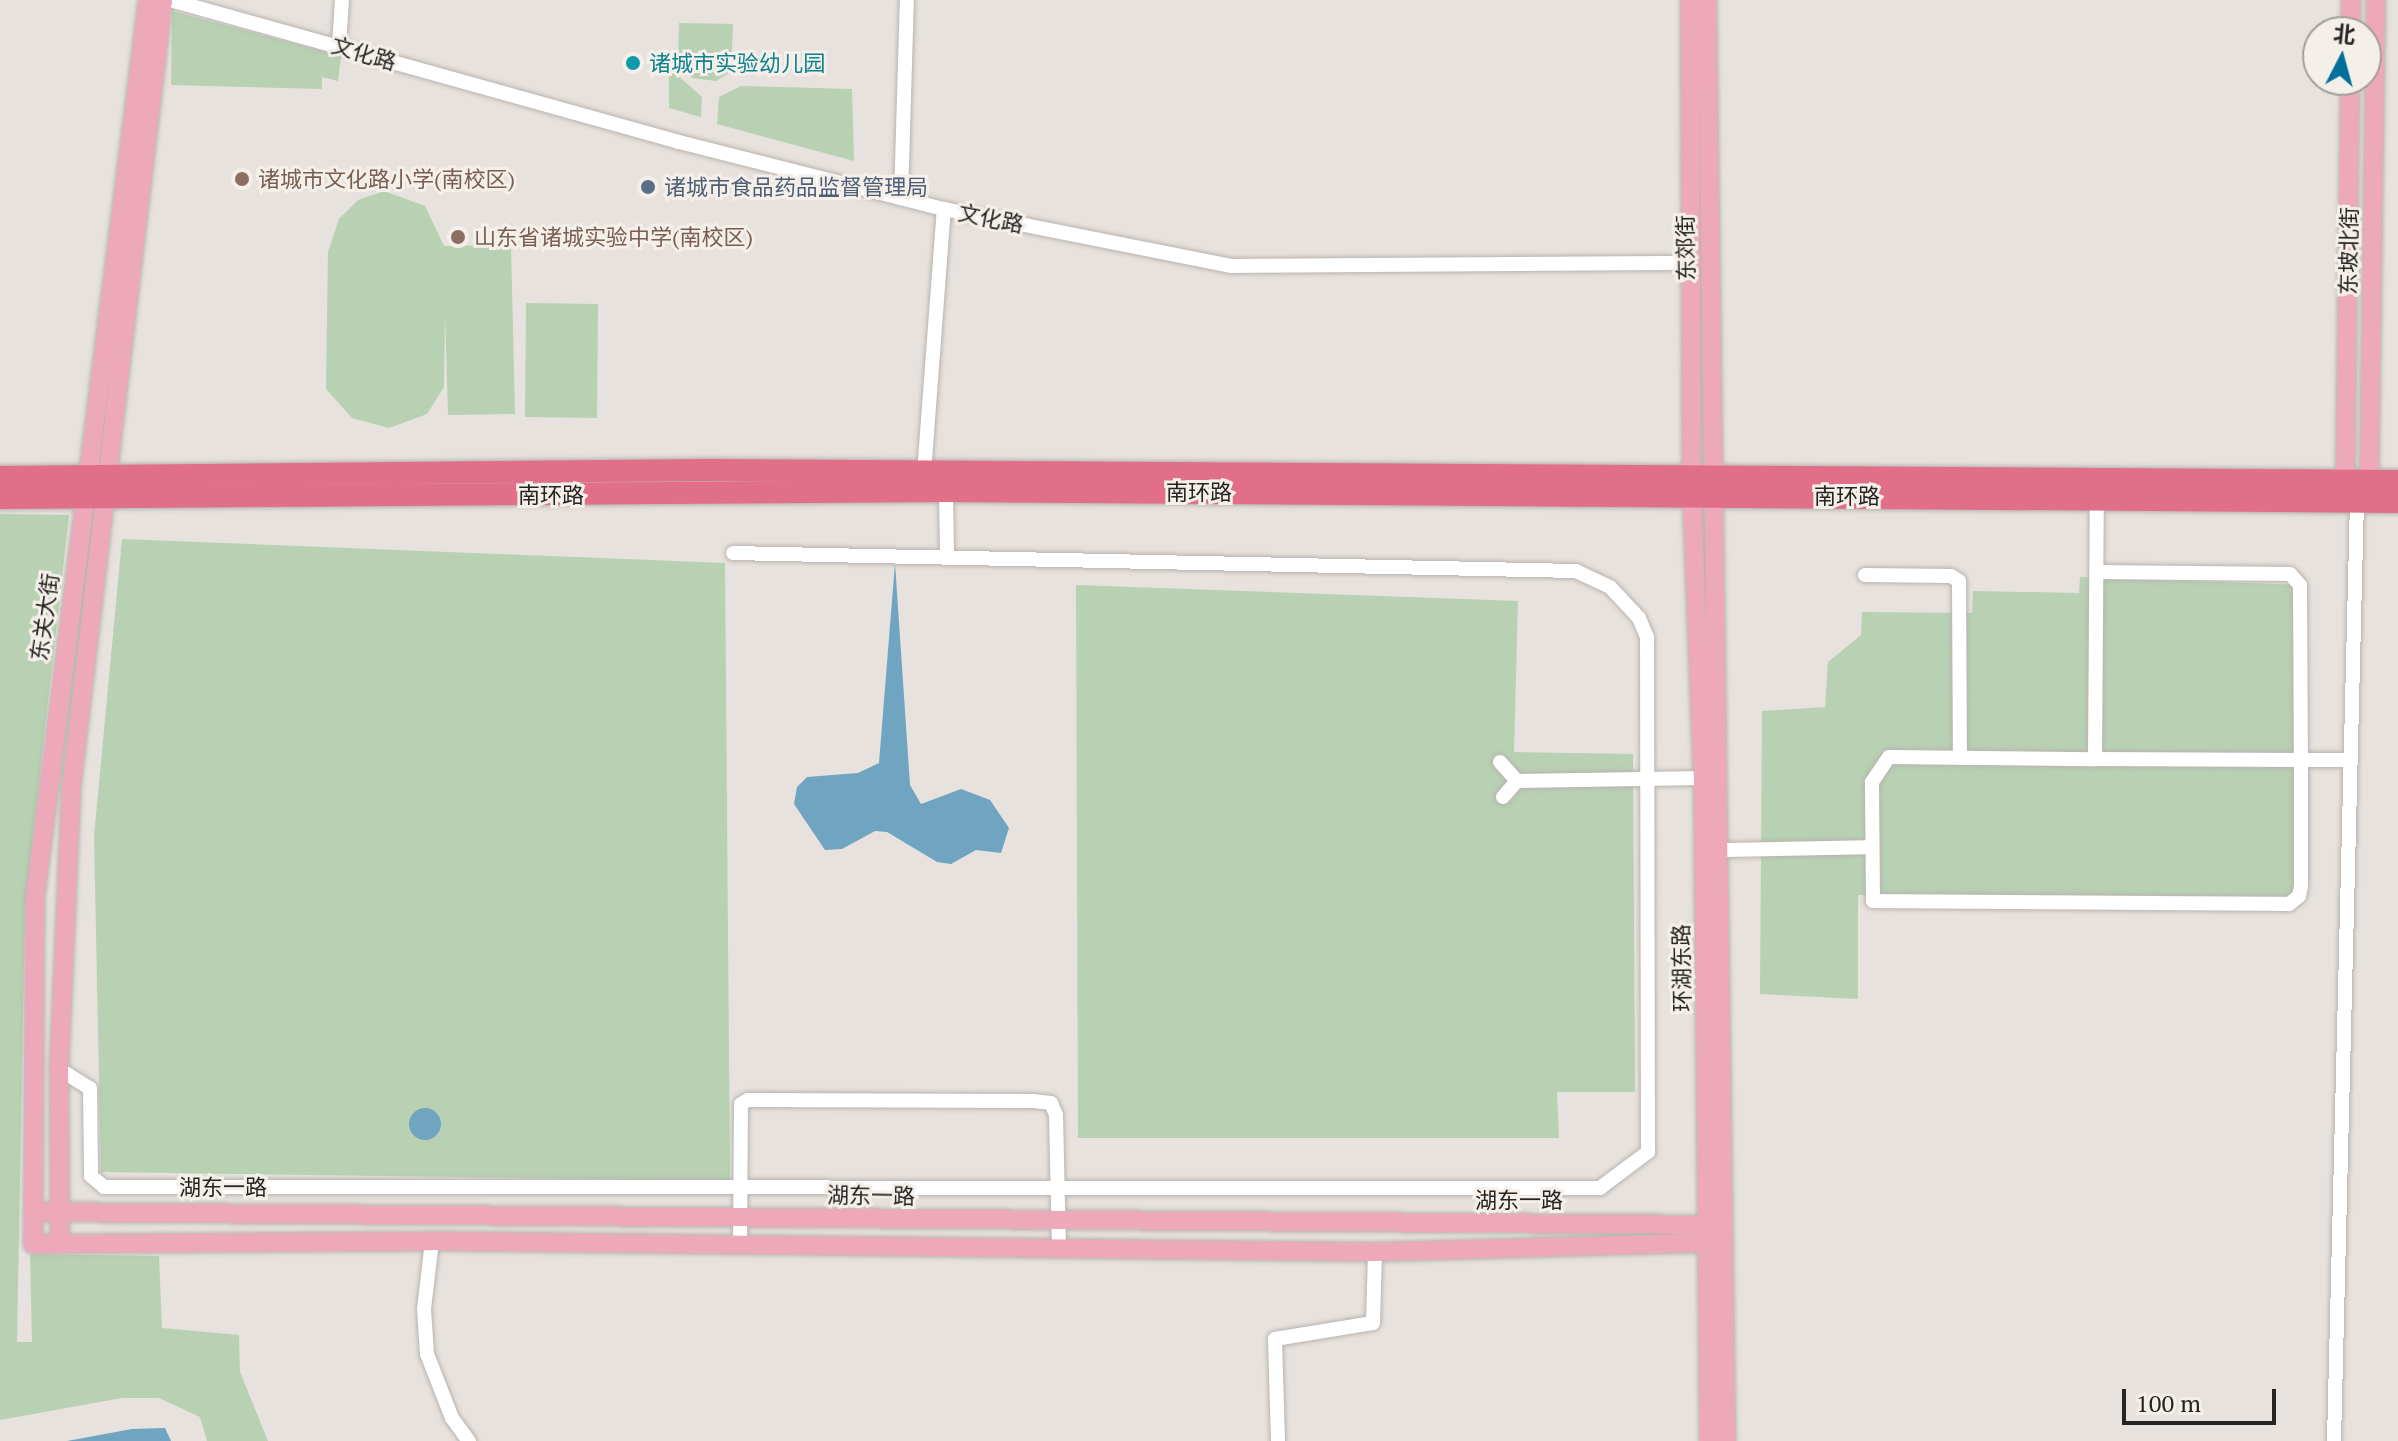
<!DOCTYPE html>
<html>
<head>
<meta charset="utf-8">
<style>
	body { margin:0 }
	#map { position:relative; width:2398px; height:1441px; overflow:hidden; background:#e7e2dd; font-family:"PT Serif","Noto Sans SC",serif }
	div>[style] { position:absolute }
	.green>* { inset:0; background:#b7d1b2 }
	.water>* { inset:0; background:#6fa5c0 }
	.round { border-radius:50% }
	.roads { filter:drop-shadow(0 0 2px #b9b3af) drop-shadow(0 0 2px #b9b3af) }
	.minor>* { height:14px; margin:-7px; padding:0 7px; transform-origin:7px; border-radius:7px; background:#fff }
	.major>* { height:18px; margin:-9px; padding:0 9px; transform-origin:9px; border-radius:9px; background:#eda9b9 }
	.highway>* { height:22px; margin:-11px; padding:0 11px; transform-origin:11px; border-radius:11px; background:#e16f8a }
	.dots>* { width:22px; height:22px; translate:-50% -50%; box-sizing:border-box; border:4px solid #f5efea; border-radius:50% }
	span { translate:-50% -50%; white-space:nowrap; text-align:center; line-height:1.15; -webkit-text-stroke:6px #f5efea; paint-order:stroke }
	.street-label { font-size:22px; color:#262422 }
	.culture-label { font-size:22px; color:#0d838f }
	.left { translate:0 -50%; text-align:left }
	.education-label { font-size:22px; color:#785e54 }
	.service-label { font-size:22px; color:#4e5e75 }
	.north { position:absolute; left:2302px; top:16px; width:80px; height:80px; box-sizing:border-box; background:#f5efea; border:2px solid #a29e9a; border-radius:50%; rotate:6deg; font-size:22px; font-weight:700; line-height:32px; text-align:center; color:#262422 }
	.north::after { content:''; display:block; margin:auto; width:28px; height:36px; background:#03709c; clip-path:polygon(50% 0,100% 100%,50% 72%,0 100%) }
	.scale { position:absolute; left:2122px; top:1389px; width:154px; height:36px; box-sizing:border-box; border:4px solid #262422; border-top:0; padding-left:10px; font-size:24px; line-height:28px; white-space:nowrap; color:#262422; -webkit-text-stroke:6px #f5efea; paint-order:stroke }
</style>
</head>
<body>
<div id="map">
	<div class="green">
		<i style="clip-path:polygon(172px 11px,341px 56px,338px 81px,322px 77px,322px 89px,171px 85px)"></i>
		<i style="clip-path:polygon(679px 23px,733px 24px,731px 71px,716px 81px,692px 78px,678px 64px)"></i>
		<i style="clip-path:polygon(669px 68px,702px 97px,701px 117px,669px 108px)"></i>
		<i style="clip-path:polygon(741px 86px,852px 89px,854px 161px,717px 124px,719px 97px)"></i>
		<i style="clip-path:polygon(384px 191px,425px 206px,444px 246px,511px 245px,515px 414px,448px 415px,445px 312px,444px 387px,427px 414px,389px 428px,352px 418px,326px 389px,328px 252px,339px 219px,358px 200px)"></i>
		<i style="clip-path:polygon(526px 303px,598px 304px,597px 418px,525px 417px)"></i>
		<i style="clip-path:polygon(0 514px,69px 515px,25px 908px,17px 1342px,32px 1342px,30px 1254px,159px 1256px,162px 1328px,239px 1335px,240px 1372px,268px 1441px,207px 1441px,200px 1417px,159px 1398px,122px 1398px,0 1420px)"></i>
		<i style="clip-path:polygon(122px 539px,725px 563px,730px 1181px,101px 1172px,94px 837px)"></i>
		<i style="clip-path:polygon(2080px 577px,2300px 585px,2299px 896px,1858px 895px,1858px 999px,1760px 994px,1762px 711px,1825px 707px,1828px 662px,1861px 635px,1862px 612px,1972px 613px,1973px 591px,2079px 593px)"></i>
		<i style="clip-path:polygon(1076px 585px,1518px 601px,1514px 752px,1633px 754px,1635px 1092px,1557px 1092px,1559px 1138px,1078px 1138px)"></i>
	</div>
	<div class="water">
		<i style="clip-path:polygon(895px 563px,910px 785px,921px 804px,961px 789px,990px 800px,1009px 828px,1001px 853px,976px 850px,951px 864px,937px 862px,887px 832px,875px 831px,842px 849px,825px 850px,794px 804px,797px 787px,807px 777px,858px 773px,879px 763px)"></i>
		<i class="round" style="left:409px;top:1108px;width:32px;height:32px"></i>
		<i style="clip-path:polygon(165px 1428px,171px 1441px,67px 1441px,132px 1429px)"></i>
	</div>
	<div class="roads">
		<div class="minor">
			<i style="left:170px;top:0;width:528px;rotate:15.59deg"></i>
			<i style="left:679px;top:142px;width:273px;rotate:14.2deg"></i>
			<i style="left:944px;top:209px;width:293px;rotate:11.2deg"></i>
			<i style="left:1231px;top:266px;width:460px;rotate:-0.4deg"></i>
			<i style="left:339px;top:46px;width:46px;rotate:-86.3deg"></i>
			<i style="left:901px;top:198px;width:198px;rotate:-88.3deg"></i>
			<i style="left:924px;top:473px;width:265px;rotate:-85.7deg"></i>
			<i style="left:946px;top:491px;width:63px;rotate:89.1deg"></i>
			<i style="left:2098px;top:572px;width:192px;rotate:0.6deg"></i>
			<i style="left:2290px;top:574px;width:15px;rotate:48deg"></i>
			<i style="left:2300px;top:585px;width:175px;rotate:89.7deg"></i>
			<i style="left:2301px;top:760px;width:126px;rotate:90deg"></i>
			<i style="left:2301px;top:886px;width:10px;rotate:101deg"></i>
			<i style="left:2299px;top:896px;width:13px;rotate:141deg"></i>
			<i style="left:2289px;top:904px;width:416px;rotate:-179.6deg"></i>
			<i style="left:1873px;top:901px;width:119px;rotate:-90.5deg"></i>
			<i style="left:1872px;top:782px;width:30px;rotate:-56deg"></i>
			<i style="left:1889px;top:757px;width:206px;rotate:0.6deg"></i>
			<i style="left:2095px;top:759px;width:206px;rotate:0.3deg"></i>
			<i style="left:2301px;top:760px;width:50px"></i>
			<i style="left:1865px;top:575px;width:86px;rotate:0.7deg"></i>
			<i style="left:1951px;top:576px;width:9px;rotate:32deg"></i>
			<i style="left:1959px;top:581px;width:177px;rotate:89.7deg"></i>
			<i style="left:2095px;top:759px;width:261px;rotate:-89.6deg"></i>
			<i style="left:1500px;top:762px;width:25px;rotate:48deg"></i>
			<i style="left:1517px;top:781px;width:186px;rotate:-0.9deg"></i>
			<i style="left:1503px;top:797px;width:21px;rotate:-49deg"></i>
			<i style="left:1720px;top:850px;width:152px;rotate:-1.1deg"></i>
			<i style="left:59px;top:1069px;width:36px;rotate:32deg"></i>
			<i style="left:90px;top:1088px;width:88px;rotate:89.3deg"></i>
			<i style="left:91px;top:1176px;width:17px;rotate:40deg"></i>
			<i style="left:104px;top:1187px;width:1496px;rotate:0.04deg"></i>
			<i style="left:1600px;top:1188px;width:60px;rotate:-36.9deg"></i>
			<i style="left:1648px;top:1152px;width:515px;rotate:-90.11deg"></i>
			<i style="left:1647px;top:637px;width:21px;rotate:-113deg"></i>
			<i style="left:1639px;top:618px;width:42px;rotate:-133.1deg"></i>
			<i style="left:1610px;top:587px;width:38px;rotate:-155deg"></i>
			<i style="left:1576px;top:571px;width:843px;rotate:-178.78deg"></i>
			<i style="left:432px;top:1241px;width:68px;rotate:96.7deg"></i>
			<i style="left:424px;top:1309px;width:45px;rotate:86.2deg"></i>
			<i style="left:427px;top:1354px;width:69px;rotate:68.7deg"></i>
			<i style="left:452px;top:1418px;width:29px;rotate:54deg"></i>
			<i style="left:740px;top:1245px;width:141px;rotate:-89.6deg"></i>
			<i style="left:741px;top:1104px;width:8px;rotate:-30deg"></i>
			<i style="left:748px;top:1100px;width:285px;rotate:0.2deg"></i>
			<i style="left:1033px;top:1101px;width:18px;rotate:6deg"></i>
			<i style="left:1051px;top:1103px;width:13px;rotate:67deg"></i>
			<i style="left:1056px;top:1115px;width:133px;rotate:88.7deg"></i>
			<i style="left:1278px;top:1441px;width:102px;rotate:-91.7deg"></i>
			<i style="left:1275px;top:1339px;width:99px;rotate:-9.3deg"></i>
			<i style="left:1373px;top:1323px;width:71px;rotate:-88.4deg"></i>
			<i style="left:2334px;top:1441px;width:938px;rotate:-88.6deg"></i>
		</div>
		<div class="major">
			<i style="left:148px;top:0;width:905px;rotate:97.17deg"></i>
			<i style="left:35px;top:898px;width:346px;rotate:90.3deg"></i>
			<i style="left:33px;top:1244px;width:399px;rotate:-0.4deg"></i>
			<i style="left:432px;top:1241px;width:943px;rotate:0.67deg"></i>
			<i style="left:1375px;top:1252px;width:332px;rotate:-1.6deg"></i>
			<i style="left:1690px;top:0;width:495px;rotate:89.8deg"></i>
			<i style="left:1692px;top:495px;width:283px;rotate:87.8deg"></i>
			<i style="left:1703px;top:778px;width:663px;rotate:89.48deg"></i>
			<i style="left:1707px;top:0;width:1441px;rotate:89.24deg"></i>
			<i style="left:2351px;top:32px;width:32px;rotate:-90deg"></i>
			<i style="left:2345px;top:493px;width:413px;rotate:-89.3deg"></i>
			<i style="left:2369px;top:493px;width:493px;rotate:-89.2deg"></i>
			<i style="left:33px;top:1212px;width:1675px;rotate:0.44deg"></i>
			<i style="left:60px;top:1244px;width:175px;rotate:-90.3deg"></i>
			<i style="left:59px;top:1069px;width:280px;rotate:-87.5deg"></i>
			<i style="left:71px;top:789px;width:794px;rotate:-83.35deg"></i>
		</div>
		<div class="highway">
			<i style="left:0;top:477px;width:709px;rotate:-0.57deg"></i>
			<i style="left:709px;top:470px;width:1689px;rotate:0.37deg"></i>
			<i style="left:0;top:498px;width:946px;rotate:-0.42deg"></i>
			<i style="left:946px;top:491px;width:1452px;rotate:0.43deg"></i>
		</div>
	</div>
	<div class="dots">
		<i style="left:633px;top:63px;background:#0f9aa8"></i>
		<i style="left:242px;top:179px;background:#8d6e63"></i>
		<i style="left:648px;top:187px;background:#5c6f8a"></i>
		<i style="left:458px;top:237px;background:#8d6e63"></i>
	</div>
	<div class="street-label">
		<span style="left:364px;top:53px;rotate:16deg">文化路</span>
		<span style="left:991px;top:218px;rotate:11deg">文化路</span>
		<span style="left:1685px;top:248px;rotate:-91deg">东郊街</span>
		<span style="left:2348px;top:251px;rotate:-89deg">东坡北街</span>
		<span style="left:1199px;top:492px">南环路</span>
		<span style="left:551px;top:495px">南环路</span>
		<span style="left:1847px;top:496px">南环路</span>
		<span style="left:44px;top:617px;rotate:-82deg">东关大街</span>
		<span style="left:1681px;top:968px;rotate:-91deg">环湖东路</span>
		<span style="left:223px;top:1187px">湖东一路</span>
		<span style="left:871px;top:1195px;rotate:1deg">湖东一路</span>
		<span style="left:1519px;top:1200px">湖东一路</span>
	</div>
	<div class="culture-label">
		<span class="left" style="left:649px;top:63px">诸城市实验幼儿园</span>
	</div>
	<div class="education-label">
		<span class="left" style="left:258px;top:179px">诸城市文化路小学(南校区)</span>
		<span class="left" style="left:474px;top:237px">山东省诸城实验中学(南校区)</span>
	</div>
	<div class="service-label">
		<span class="left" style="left:664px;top:187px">诸城市食品药品监督管理局</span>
	</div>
	<div class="north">北</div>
	<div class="scale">100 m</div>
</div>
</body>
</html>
